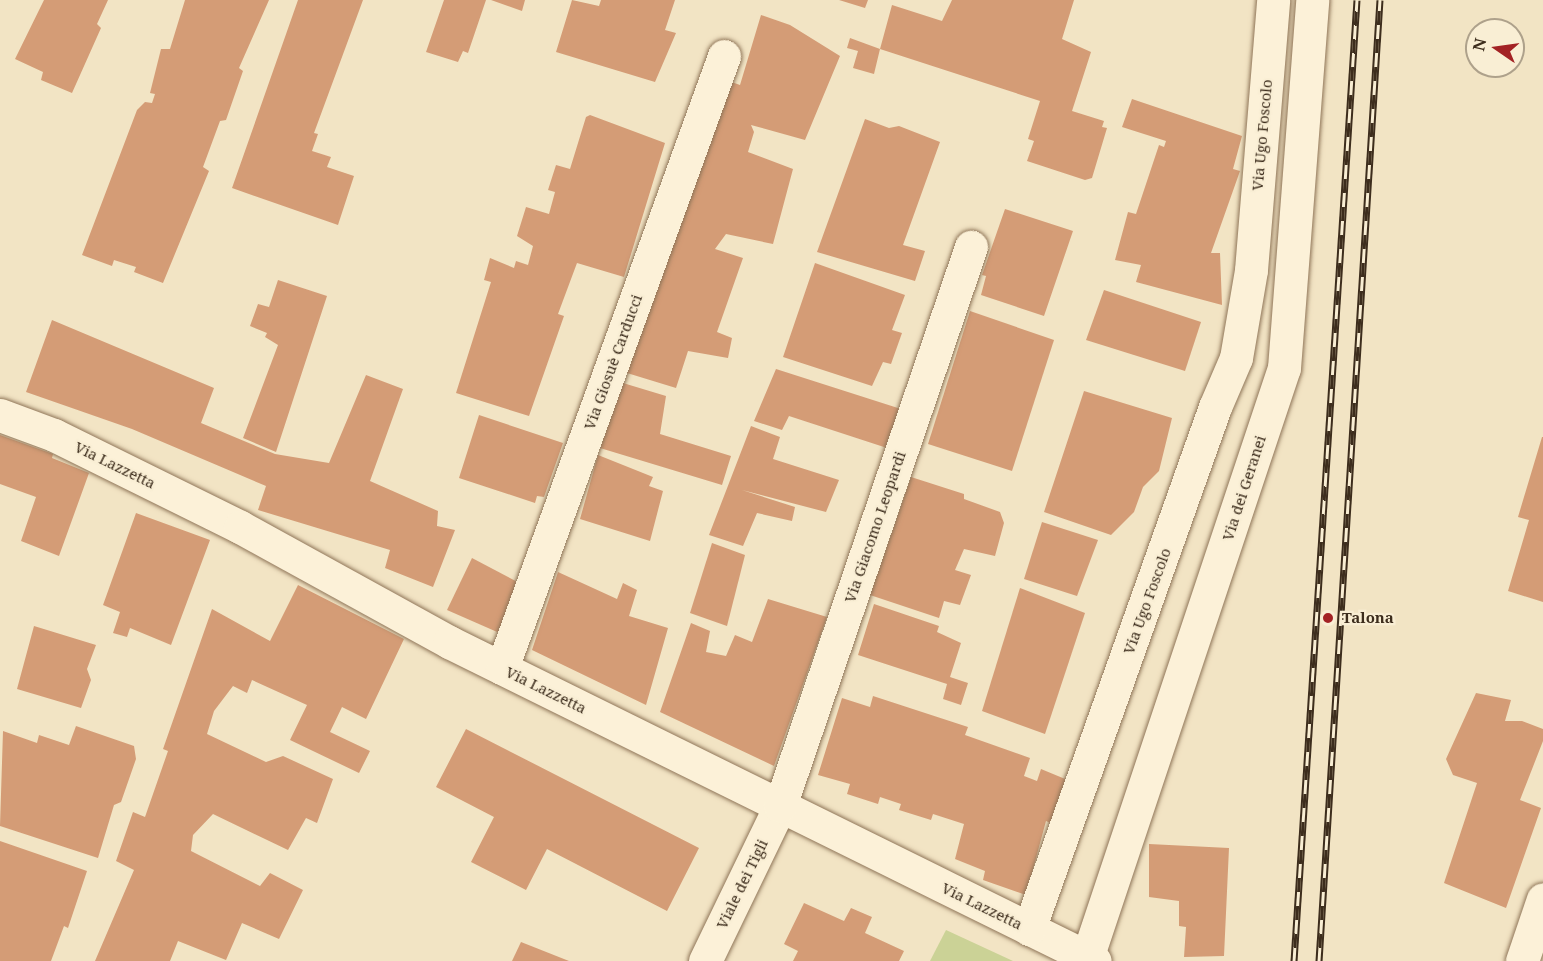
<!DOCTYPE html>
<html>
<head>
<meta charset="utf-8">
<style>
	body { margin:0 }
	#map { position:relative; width:1543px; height:961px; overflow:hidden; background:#f2e4c4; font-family:"Noto Serif",serif }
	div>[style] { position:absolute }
	.green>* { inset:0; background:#cbd296 }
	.building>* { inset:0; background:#d49c76 }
	.roads { filter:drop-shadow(0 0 2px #8f7558) drop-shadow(0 0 2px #8f7558) }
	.street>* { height:33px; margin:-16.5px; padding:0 16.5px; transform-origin:16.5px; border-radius:16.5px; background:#fcf1d8 }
	.rail>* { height:7px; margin-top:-3.5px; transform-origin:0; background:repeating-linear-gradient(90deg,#f9eed4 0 14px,#3d2d1d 0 28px); box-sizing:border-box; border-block:2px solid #3d2d1d }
	.dots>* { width:16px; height:16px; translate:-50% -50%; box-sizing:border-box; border:3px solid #f9eed4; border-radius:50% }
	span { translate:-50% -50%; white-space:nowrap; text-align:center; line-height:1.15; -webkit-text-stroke:4.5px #f9eed4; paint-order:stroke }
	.street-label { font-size:15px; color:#3d2d1d }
	.poi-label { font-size:15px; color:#3d2d1d; font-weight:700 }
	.left { translate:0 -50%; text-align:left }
	.north { position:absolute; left:1465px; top:18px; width:60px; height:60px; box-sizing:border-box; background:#f9eed4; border:2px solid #aea18b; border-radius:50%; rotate:283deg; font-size:16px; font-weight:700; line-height:24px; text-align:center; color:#3d2d1d }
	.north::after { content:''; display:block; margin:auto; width:21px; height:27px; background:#a32224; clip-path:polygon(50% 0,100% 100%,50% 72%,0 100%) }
</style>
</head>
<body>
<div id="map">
	<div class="green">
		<i style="clip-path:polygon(946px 930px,1013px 961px,930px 961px)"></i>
	</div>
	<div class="building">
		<i style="clip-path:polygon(44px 0,108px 0,97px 24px,101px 28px,72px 93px,41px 80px,43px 72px,15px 59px)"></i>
		<i style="clip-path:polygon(185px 0,269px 0,239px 68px,243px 71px,226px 120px,220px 121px,203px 167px,209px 171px,163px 283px,134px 272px,136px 267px,114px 260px,112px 266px,82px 255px,137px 110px,145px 102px,152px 103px,155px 94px,150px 93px,161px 49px,170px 49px)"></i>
		<i style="clip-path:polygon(298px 0,363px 0,314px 133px,318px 134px,312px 151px,331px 157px,327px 167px,354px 176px,338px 225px,232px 188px)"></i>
		<i style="clip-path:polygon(444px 0,486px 0,468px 53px,463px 51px,458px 62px,426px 52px)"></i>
		<i style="clip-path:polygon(491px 0,525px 0,522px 11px)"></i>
		<i style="clip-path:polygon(572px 0,599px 6px,601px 0,675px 0,665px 30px,676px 33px,655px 82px,556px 52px)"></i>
		<i style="clip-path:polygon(839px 0,868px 0,865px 8px)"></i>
		<i style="clip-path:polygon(952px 0,1074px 0,1062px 39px,1091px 52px,1072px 111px,1104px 121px,1102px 127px,1107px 128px,1092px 178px,1085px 180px,1027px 161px,1034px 141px,1028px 139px,1040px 101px,880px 49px,892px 5px,942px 21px)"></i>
		<i style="clip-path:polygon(761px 15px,790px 25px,840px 56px,805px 140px,751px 125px,754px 132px,748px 152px,793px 169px,773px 244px,726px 234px,715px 249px,743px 258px,717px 332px,732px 338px,728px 358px,688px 351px,676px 388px,627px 373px,723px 79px,740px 85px)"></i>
		<i style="clip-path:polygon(850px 38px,880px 49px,874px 74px,853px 68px,858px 51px,847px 48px)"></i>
		<i style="clip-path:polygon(1132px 99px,1242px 136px,1233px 169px,1240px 171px,1211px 253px,1220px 253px,1222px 305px,1136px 282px,1141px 265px,1115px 260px,1128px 212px,1136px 214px,1159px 145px,1164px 147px,1166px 141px,1122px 127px)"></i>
		<i style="clip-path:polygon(590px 115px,665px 143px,624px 277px,577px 263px,558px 314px,564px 316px,529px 416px,456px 393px,491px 282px,484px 280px,490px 258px,514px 268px,516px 261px,528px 265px,533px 246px,517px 236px,526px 207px,549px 214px,555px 192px,548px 190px,556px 165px,570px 169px,586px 117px)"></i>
		<i style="clip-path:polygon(865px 119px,889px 128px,899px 126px,940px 142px,903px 245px,925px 251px,915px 281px,817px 252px)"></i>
		<i style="clip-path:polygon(1005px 209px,1073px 231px,1044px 316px,981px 295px,986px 276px,982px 275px)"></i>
		<i style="clip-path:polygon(815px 263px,905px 295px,892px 330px,902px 333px,891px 364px,883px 362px,872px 386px,783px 357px)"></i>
		<i style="clip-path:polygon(278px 280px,327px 296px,276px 452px,243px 438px,278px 345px,265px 337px,267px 333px,250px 326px,258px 304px,269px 307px)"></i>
		<i style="clip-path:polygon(1104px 290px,1201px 322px,1185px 371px,1086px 340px)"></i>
		<i style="clip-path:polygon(970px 311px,1054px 340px,1012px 471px,928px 444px)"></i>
		<i style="clip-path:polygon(52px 320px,214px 388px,201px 423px,275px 454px,329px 463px,366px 375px,403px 389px,370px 481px,438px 511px,437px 526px,455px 530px,433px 587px,385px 568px,390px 550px,258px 510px,266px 486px,132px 429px,26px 392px)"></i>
		<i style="clip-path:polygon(776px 369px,901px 409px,887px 448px,789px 416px,782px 430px,754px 421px)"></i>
		<i style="clip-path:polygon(623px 383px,666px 396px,660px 434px,731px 456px,722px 485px,600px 448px)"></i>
		<i style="clip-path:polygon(1084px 391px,1172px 418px,1159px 471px,1143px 487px,1134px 512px,1111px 535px,1044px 512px)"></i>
		<i style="clip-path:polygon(479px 415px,563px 443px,544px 497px,537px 496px,535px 503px,459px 478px)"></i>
		<i style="clip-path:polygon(751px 426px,780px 437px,773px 459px,839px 480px,826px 512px,742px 490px,795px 507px,792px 521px,757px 513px,743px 546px,709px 535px)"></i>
		<i style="clip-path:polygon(0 435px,53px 454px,52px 458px,89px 473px,59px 556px,21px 541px,36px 497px,0 484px)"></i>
		<i style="clip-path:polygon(1542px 437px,1543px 437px,1543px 602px,1508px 591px,1529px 520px,1518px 517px)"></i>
		<i style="clip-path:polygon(598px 455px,653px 477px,649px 486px,663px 491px,650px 541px,580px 519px)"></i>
		<i style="clip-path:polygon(911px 477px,964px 494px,964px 499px,1000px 512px,1004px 523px,995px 556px,964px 549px,955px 570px,971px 575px,960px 605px,944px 601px,939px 618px,870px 595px)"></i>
		<i style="clip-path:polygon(136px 513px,210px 540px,171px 645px,130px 628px,127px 637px,113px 633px,120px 612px,103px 605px)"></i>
		<i style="clip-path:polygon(1042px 522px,1098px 540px,1077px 596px,1024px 579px)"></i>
		<i style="clip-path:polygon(712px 543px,745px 555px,727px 626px,690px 613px)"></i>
		<i style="clip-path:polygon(472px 558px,525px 586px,504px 635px,447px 610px)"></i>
		<i style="clip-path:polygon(558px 572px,617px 599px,623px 583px,637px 590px,629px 616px,668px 628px,646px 705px,532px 650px)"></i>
		<i style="clip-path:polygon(298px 585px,404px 639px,366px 719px,342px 707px,330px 732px,370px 751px,359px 773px,290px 740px,307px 705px,252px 680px,247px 693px,233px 686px,214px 711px,207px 734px,266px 762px,283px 756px,333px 779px,317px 823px,306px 818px,288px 850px,213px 814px,193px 835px,191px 851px,260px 886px,270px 873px,303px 890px,279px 939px,242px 923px,226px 960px,178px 941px,170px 961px,95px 961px,134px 870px,116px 861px,133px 812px,145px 817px,168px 751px,163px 749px,212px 609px,270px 641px)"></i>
		<i style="clip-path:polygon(1020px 588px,1085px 613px,1045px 734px,982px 711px)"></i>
		<i style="clip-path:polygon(768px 599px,827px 617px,774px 766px,660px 712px,691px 623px,710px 631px,706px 652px,726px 656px,735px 635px,752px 642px)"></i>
		<i style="clip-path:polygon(874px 604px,939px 626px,937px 632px,961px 643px,950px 677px,968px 683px,961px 705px,943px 699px,947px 684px,858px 655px)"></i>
		<i style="clip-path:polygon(34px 626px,96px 645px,87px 669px,91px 680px,81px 708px,17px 689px)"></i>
		<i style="clip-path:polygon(1476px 693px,1511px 700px,1505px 721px,1522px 721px,1543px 729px,1543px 741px,1520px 800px,1541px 808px,1506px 908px,1444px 883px,1477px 783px,1453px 775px,1446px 759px)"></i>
		<i style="clip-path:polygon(873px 696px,968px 727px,965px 735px,1030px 758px,1024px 776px,1037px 781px,1041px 769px,1070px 781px,1057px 826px,1046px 821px,1026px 895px,983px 880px,985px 871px,955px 859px,964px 824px,933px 814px,931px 820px,899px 810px,901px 804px,880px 797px,878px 804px,847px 794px,850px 784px,818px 775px,842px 698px,870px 707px)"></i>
		<i style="clip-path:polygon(76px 726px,134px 746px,136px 759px,121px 802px,114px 805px,98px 858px,0 826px,3px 731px,37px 743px,39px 735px,69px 745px)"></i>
		<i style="clip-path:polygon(466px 729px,699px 848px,667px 911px,547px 849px,526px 890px,471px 862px,494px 817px,436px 787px)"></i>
		<i style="clip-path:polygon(0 841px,87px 871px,68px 928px,64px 926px,51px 961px,0 961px)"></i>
		<i style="clip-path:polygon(1149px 844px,1229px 848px,1224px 956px,1184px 957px,1186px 927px,1179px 926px,1179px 901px,1149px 897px)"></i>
		<i style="clip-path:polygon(804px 903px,844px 921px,851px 908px,872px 917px,865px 933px,904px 951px,899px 961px,793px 961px,798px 951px,784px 944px)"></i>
		<i style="clip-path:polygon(521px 942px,569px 961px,512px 961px)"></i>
	</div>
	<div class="roads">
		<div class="street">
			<i style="left:0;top:415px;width:58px;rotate:20.3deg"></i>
			<i style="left:54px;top:435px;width:208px;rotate:26.3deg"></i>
			<i style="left:240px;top:527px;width:239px;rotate:28.8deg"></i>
			<i style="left:449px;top:642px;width:720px;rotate:26.28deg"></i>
			<i style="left:502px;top:668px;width:651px;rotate:-70.06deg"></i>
			<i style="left:1029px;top:929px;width:554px;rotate:-70.39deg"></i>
			<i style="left:1215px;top:407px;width:53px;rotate:-66.8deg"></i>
			<i style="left:1236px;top:358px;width:89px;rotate:-80.3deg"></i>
			<i style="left:1251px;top:270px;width:271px;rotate:-85.3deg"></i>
			<i style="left:1087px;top:958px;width:622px;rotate:-71.54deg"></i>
			<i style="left:1284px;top:368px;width:369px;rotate:-85.6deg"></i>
			<i style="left:705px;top:961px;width:172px;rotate:-64.2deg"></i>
			<i style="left:780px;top:806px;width:591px;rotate:-71.14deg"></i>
			<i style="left:1522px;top:961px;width:65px;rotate:-71.3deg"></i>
		</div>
	</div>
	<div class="rail">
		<i style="left:1294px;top:961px;width:963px;rotate:-86.25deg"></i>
		<i style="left:1319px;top:961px;width:963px;rotate:-86.37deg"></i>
	</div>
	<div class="dots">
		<i style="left:1328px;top:618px;background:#a32224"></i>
	</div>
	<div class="street-label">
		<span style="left:1262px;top:135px;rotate:-85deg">Via Ugo Foscolo</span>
		<span style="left:613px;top:362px;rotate:-70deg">Via Giosuè Carducci</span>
		<span style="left:115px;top:465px;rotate:26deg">Via Lazzetta</span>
		<span style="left:1244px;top:488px;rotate:-72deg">Via dei Geranei</span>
		<span style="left:875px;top:527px;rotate:-71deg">Via Giacomo Leopardi</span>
		<span style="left:1147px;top:601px;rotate:-70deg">Via Ugo Foscolo</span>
		<span style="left:546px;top:690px;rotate:26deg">Via Lazzetta</span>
		<span style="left:742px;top:884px;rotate:-64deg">Viale dei Tigli</span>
		<span style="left:982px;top:906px;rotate:26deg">Via Lazzetta</span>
	</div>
	<div class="poi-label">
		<span class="left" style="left:1342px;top:618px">Talona</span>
	</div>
	<div class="north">N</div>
</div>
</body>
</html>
